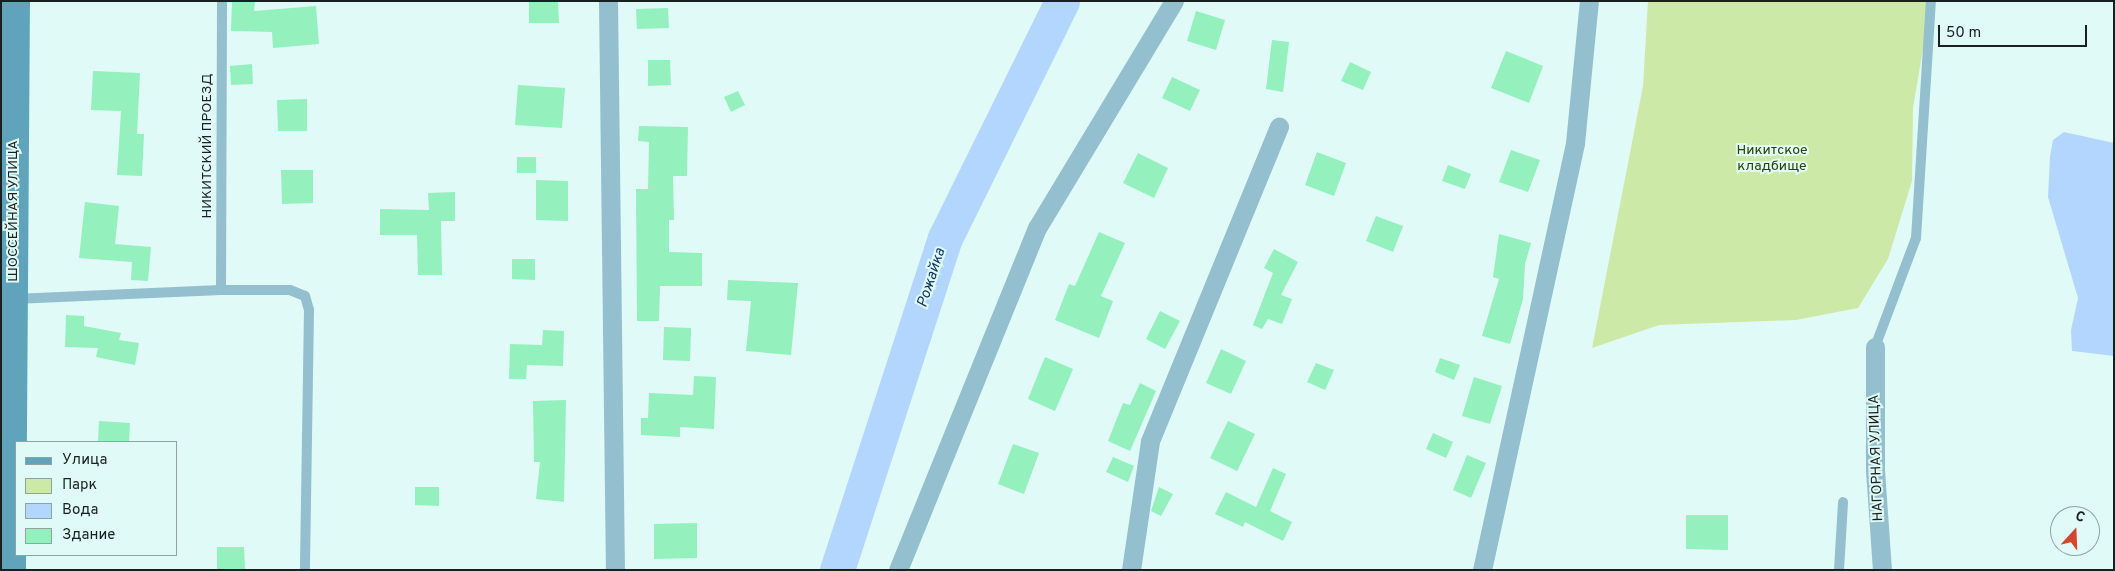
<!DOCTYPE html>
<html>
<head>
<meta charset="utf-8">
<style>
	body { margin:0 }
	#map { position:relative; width:2115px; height:571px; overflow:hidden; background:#e0faf7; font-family:Overpass,sans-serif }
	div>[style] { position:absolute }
	.green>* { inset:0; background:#cde9a8 }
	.water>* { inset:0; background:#b3d6ff }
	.river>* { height:35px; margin:-17.5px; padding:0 17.5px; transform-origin:17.5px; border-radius:17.5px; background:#b3d6ff }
	.building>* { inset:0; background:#94f0bd }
	.lane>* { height:10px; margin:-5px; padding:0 5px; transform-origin:5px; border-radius:5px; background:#93bfce }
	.street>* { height:19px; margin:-9.5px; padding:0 9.5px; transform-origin:9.5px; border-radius:9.5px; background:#93bfce }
	.secondary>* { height:28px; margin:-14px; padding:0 14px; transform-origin:14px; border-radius:14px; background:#5fa4bb }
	span { translate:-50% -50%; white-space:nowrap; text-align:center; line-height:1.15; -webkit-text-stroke:4px #e0faf7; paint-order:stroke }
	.street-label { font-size:14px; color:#182120 }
	.park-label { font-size:14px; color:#2d4102 }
	.water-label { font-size:15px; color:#08325c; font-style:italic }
	.frame { position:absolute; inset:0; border:2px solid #182120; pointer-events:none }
	.legend { position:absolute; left:15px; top:441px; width:162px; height:115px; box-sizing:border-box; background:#e0faf7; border:1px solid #90a3a1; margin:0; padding:6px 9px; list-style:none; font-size:15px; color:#182120 }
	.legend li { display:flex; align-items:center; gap:10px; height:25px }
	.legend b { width:25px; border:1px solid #90a3a1 }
	.north { position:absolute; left:2050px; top:506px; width:50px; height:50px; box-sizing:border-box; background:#e0faf7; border:1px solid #90a3a1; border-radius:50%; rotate:20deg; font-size:14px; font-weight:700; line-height:20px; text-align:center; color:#182120 }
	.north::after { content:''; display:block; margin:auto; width:18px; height:22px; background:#d2472e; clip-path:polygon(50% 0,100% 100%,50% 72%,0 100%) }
	.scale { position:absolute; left:1938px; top:25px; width:149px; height:22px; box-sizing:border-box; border:2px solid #182120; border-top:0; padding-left:6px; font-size:15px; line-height:18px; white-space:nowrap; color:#182120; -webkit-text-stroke:4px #e0faf7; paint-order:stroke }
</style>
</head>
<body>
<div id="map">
	<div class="green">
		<i style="clip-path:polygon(1648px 1px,1931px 1px,1913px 108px,1912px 181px,1888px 259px,1858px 308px,1796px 320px,1659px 325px,1592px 348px,1643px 86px)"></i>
	</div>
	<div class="water">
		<i style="clip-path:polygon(2064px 132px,2114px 143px,2114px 356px,2072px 351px,2071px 330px,2078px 298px,2048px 197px,2050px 156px,2053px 140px)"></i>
	</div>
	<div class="river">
		<i style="left:837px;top:570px;width:349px;rotate:-72deg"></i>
		<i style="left:945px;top:238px;width:264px;rotate:-63.7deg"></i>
	</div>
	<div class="building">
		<i style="clip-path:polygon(232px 1px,255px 1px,254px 11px,316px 6px,319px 44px,273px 48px,272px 32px,231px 31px)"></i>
		<i style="clip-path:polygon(529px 1px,558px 1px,559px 23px,529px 23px)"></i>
		<i style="clip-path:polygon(668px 8px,669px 28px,637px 29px,636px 9px)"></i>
		<i style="clip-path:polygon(1196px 11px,1225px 20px,1216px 50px,1187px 41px)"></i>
		<i style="clip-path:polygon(1272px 40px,1289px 42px,1283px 92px,1266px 89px)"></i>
		<i style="clip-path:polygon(1506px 51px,1543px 66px,1529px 103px,1491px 88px)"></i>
		<i style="clip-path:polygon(648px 60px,670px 60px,671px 85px,648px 86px)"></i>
		<i style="clip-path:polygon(1350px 62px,1371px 72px,1363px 90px,1341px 81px)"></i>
		<i style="clip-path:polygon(252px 64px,253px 84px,231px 85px,230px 66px)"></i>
		<i style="clip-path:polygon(93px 71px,140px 73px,137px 134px,144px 134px,142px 176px,117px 175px,121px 111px,91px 110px)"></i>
		<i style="clip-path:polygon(1172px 77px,1200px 90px,1190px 111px,1162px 98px)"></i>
		<i style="clip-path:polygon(518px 85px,565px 88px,562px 128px,515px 125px)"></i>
		<i style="clip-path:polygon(738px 91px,745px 105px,731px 112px,724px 97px)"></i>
		<i style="clip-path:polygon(307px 99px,307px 131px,278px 131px,277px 100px)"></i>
		<i style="clip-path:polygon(639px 126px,688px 127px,687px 176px,673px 176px,674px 220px,669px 220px,669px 252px,702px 253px,702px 286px,660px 286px,659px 321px,637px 321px,636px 189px,648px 189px,649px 142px,638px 141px)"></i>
		<i style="clip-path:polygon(1511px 150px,1540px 160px,1528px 192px,1499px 182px)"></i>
		<i style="clip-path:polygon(1317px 152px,1346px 163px,1334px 196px,1305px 185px)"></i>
		<i style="clip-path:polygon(1138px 153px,1168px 168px,1154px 198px,1123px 183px)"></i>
		<i style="clip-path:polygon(517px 157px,536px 157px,536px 173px,517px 173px)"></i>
		<i style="clip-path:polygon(1448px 165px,1471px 174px,1465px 189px,1442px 181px)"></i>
		<i style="clip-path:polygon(281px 170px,313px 170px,313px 203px,282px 204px)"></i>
		<i style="clip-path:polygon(536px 180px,568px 181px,568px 221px,536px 220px)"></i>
		<i style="clip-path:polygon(455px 192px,455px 221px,441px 221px,442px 275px,418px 275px,417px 235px,380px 235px,380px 209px,429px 210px,428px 193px)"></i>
		<i style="clip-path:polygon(85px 202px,119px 206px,115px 244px,151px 247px,148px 281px,131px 280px,132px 262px,79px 258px)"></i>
		<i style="clip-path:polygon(1376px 216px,1403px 226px,1393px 252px,1366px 241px)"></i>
		<i style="clip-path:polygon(1099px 232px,1125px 243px,1101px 296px,1113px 301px,1099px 338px,1055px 320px,1069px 284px,1075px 286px)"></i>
		<i style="clip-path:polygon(1499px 234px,1531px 243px,1525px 264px,1523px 299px,1510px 344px,1482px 336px,1499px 279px,1493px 277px)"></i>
		<i style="clip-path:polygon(1274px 249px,1298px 262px,1281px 295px,1292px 299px,1282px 324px,1268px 319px,1262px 329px,1253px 325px,1273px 273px,1264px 268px)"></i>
		<i style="clip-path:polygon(512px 259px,535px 259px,535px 280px,512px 279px)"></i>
		<i style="clip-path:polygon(728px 280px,798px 283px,791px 355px,746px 351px,751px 301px,727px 300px)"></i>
		<i style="clip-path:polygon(1160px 311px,1180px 321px,1165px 349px,1146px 339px)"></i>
		<i style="clip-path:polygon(66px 315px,84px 316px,84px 326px,121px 333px,119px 340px,139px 343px,135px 365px,96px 357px,98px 348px,65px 347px)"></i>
		<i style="clip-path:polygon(664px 327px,691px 328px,690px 361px,663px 360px)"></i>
		<i style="clip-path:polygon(543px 330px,564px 331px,563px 366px,527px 365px,526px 379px,509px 379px,510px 344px,542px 345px)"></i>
		<i style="clip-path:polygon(1221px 349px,1246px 361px,1231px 394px,1206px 383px)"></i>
		<i style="clip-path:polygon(1045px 357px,1073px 369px,1055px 411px,1028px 399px)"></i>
		<i style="clip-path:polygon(1440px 358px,1460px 365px,1454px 380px,1435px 372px)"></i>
		<i style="clip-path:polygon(1316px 363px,1334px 370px,1325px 390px,1307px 382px)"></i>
		<i style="clip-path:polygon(694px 376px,716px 377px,714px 429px,680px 427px,680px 437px,641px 435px,641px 418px,648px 418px,649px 393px,693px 395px)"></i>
		<i style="clip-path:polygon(1474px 377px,1502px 386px,1490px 424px,1462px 416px)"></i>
		<i style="clip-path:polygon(1140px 383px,1156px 391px,1130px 451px,1108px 441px,1123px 403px,1130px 405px)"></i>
		<i style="clip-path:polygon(566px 400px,564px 502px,536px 499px,540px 462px,534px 462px,533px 401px)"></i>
		<i style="clip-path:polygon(99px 421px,130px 423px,129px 442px,98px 442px)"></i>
		<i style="clip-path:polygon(1228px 421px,1255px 434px,1237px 471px,1210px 458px)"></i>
		<i style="clip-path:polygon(1433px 433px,1453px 442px,1446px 458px,1426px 449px)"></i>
		<i style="clip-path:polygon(1013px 444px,1039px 453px,1024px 494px,998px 484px)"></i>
		<i style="clip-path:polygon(1467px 455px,1486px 463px,1471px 498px,1453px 490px)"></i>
		<i style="clip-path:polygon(1113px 457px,1134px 466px,1128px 482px,1106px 472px)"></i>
		<i style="clip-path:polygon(1273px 468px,1286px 474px,1270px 511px,1292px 522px,1283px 541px,1245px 522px,1243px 527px,1215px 514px,1226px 492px,1256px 507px)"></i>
		<i style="clip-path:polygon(415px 487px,439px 487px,439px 506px,415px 505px)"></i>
		<i style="clip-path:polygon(1159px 487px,1173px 494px,1161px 516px,1151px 511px)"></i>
		<i style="clip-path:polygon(1686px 515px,1728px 515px,1728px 550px,1686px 549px)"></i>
		<i style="clip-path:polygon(697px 523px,697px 558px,654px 559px,654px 524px)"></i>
		<i style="clip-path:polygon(217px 547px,244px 547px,245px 570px,217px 570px)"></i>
	</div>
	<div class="lane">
		<i style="left:221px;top:290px;width:289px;rotate:-89.8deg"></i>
		<i style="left:14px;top:299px;width:207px;rotate:-2.5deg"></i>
		<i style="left:221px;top:290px;width:69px"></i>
		<i style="left:290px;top:290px;width:16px;rotate:22deg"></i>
		<i style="left:305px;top:296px;width:15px;rotate:74deg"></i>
		<i style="left:309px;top:310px;width:260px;rotate:90.9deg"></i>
		<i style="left:1875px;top:347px;width:116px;rotate:-69.4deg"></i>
		<i style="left:1916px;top:238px;width:237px;rotate:-86.4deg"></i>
		<i style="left:1839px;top:570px;width:68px;rotate:-86.6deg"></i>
	</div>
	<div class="street">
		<i style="left:608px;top:1px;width:569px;rotate:89.3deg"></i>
		<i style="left:1875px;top:347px;width:123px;rotate:90deg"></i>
		<i style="left:1875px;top:470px;width:100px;rotate:86deg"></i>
		<i style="left:898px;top:570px;width:369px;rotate:-67.9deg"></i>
		<i style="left:1037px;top:228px;width:265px;rotate:-58.9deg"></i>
		<i style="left:1131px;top:570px;width:130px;rotate:-81.6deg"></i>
		<i style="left:1150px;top:441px;width:340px;rotate:-67.7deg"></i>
		<i style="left:1482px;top:570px;width:437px;rotate:-77.7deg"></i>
		<i style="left:1575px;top:143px;width:143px;rotate:-84.4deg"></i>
	</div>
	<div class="secondary">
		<i style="left:12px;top:570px;width:569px;rotate:-89.6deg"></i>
	</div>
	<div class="street-label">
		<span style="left:208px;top:146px;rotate:-90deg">НИКИТСКИЙ ПРОЕЗД</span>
		<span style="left:14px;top:211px;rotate:-90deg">ШОССЕЙНАЯ УЛИЦА</span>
		<span style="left:1877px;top:458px;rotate:-92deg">НАГОРНАЯ УЛИЦА</span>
	</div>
	<div class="park-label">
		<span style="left:1772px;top:159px">Никитское<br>кладбище</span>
	</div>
	<div class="water-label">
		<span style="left:932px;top:278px;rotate:-72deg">Рожайка</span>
	</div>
	<div class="frame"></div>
	<ul class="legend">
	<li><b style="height:6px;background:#5fa4bb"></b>Улица</li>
	<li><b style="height:14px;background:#cde9a8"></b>Парк</li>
	<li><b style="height:14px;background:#b3d6ff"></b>Вода</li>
	<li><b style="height:14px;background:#94f0bd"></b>Здание</li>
	</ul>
	<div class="north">С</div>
	<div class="scale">50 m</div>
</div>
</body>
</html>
